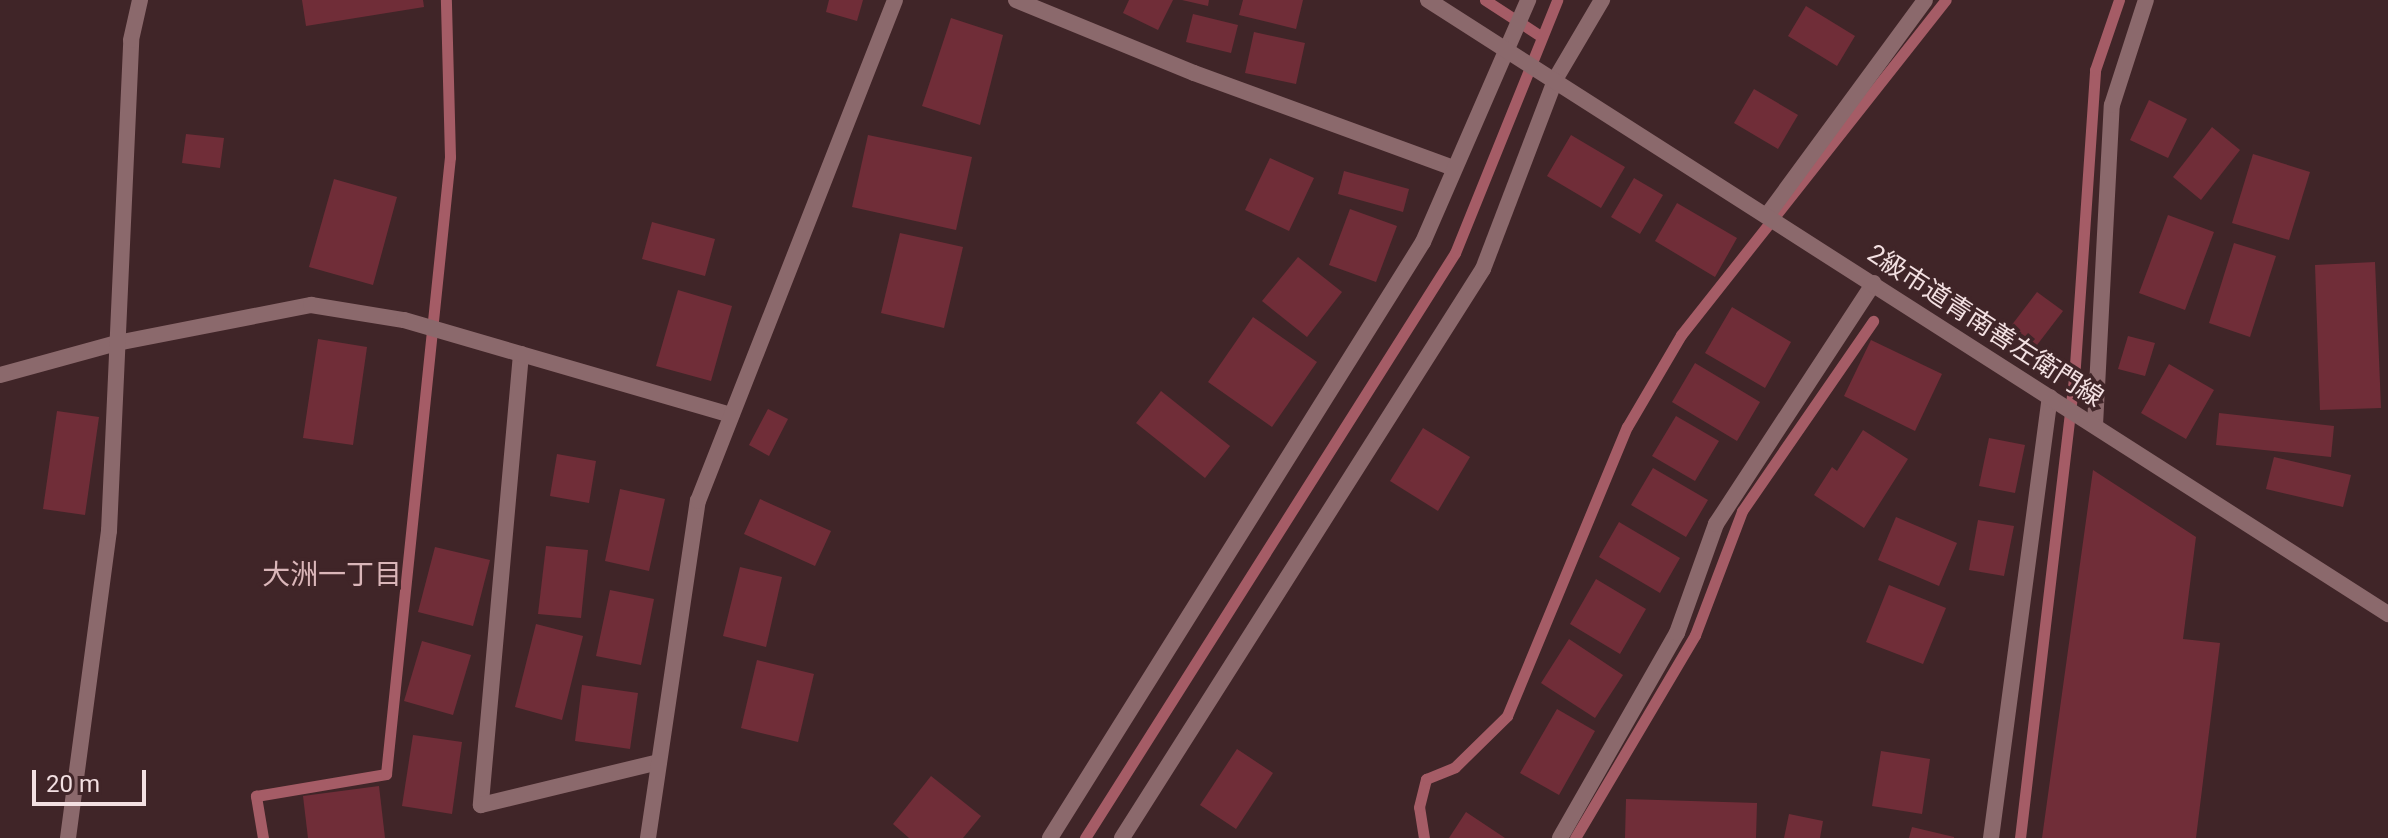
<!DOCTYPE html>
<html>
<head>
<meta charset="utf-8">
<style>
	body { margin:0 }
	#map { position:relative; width:2388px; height:838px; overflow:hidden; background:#402528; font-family:Roboto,"Noto Sans JP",sans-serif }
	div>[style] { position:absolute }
	.stream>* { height:11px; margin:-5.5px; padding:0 5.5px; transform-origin:5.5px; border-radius:5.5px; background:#a55c66 }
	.building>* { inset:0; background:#702d38 }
	.minor>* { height:16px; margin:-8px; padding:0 8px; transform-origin:8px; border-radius:8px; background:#8b696c }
	.tertiary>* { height:16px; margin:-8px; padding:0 8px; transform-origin:8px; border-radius:8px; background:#8b696c }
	span { translate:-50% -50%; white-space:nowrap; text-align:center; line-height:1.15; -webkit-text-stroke:7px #402528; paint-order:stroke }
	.street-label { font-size:26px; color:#f3e0e2 }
	.neighbourhood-label { font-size:28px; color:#dab6b9 }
	.scale { position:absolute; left:32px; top:770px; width:114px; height:36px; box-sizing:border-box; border:4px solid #f3e0e2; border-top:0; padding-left:10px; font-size:24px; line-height:28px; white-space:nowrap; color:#f3e0e2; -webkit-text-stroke:6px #402528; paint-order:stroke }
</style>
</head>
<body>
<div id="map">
	<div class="stream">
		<i style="left:1485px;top:0;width:64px;rotate:32.9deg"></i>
		<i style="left:263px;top:838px;width:43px;rotate:-99.5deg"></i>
		<i style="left:256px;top:796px;width:132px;rotate:-9.6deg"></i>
		<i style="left:386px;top:774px;width:620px;rotate:-84.08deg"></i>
		<i style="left:450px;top:157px;width:157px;rotate:-91.5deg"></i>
		<i style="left:1085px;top:838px;width:692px;rotate:-57.69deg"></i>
		<i style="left:1455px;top:253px;width:273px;rotate:-68deg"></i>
		<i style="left:1424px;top:838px;width:31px;rotate:-99deg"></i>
		<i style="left:1419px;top:807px;width:29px;rotate:-76deg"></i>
		<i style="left:1426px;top:779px;width:31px;rotate:-22deg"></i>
		<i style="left:1455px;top:767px;width:73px;rotate:-44.4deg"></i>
		<i style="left:1507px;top:716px;width:313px;rotate:-67.5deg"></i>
		<i style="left:1627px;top:427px;width:107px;rotate:-59.6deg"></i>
		<i style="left:1681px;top:335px;width:427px;rotate:-51.7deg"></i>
		<i style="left:1575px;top:838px;width:236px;rotate:-59.4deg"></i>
		<i style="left:1695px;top:635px;width:133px;rotate:-69.2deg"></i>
		<i style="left:1742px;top:511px;width:231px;rotate:-55.4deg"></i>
		<i style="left:2020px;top:838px;width:461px;rotate:-83.3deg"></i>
		<i style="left:2074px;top:380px;width:311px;rotate:-86.1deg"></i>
		<i style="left:2095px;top:70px;width:74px;rotate:-71.1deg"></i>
	</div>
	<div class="building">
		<i style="clip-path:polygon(302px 0,423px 0,424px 7px,306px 26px)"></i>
		<i style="clip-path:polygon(829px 0,863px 0,857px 21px,826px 12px)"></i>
		<i style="clip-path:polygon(1129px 0,1173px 0,1158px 30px,1123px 13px)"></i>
		<i style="clip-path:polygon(1182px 0,1209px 0,1208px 6px)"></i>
		<i style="clip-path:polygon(1243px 0,1303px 0,1296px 29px,1239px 15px)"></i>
		<i style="clip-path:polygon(1806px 6px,1855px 36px,1837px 66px,1788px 36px)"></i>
		<i style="clip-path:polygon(1193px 14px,1238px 25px,1231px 53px,1186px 42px)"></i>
		<i style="clip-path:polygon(951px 18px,1003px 35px,980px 125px,922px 106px)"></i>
		<i style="clip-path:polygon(1254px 32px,1305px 43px,1296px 84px,1245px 73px)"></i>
		<i style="clip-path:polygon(1754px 89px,1798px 115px,1778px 149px,1734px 123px)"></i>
		<i style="clip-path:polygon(2149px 100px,2187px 119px,2168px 158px,2130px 140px)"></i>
		<i style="clip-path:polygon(2212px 127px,2240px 150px,2201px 200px,2173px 177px)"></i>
		<i style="clip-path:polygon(186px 134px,224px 138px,220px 168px,182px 163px)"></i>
		<i style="clip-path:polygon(868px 135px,972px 157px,956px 230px,852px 207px)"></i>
		<i style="clip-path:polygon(1571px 135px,1625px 167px,1601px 208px,1547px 176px)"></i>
		<i style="clip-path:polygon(2253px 154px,2310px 172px,2289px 240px,2232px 223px)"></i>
		<i style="clip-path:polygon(1270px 158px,1314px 178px,1289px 231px,1245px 210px)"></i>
		<i style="clip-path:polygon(1344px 171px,1409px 189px,1403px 212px,1338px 194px)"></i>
		<i style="clip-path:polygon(1634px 178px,1663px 195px,1640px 234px,1611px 217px)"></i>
		<i style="clip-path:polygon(334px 179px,397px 197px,373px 285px,309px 267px)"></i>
		<i style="clip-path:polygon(1677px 203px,1737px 238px,1715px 277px,1655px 241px)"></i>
		<i style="clip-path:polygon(1350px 209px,1397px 226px,1376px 282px,1329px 265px)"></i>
		<i style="clip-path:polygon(2168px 215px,2214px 232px,2185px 310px,2139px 293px)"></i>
		<i style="clip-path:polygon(652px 222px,715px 239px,705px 276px,642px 259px)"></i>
		<i style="clip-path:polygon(900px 233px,963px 247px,944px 328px,881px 313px)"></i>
		<i style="clip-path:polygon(2234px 243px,2276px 256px,2250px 337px,2209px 323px)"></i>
		<i style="clip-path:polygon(1298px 257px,1342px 292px,1307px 337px,1262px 301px)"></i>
		<i style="clip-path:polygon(2375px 262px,2381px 408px,2320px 410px,2315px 265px)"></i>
		<i style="clip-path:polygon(678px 290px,732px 306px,711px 381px,656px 366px)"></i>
		<i style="clip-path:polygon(2037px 292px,2063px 311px,2037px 345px,2011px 326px)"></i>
		<i style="clip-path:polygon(1732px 307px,1791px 342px,1765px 388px,1705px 353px)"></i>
		<i style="clip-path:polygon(1253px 317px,1317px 362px,1272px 427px,1208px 382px)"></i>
		<i style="clip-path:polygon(2128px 336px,2155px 343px,2145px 376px,2118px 369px)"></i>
		<i style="clip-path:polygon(318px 339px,367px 347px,353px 445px,303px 438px)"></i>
		<i style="clip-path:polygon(1871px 340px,1942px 374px,1915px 431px,1844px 396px)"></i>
		<i style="clip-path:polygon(1695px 363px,1760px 402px,1737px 441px,1672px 402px)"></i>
		<i style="clip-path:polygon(2169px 364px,2214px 390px,2186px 439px,2141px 413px)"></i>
		<i style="clip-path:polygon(1161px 391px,1230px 446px,1205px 478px,1136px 423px)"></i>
		<i style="clip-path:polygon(768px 409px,788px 419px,769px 456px,749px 445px)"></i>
		<i style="clip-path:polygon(57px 411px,99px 417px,85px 515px,43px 509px)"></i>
		<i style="clip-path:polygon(2219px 413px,2334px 426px,2331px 457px,2216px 445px)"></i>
		<i style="clip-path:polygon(1676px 416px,1719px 441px,1695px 481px,1652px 456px)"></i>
		<i style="clip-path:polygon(1423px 428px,1470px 457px,1438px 511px,1390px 481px)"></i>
		<i style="clip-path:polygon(1863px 430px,1908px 459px,1864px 528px,1814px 495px,1832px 467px,1837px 471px)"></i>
		<i style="clip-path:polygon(1989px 438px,2025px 445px,2015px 493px,1979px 486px)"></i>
		<i style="clip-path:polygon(557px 454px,596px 461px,589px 503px,550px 496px)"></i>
		<i style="clip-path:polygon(2274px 457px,2351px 475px,2343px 507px,2266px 489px)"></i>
		<i style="clip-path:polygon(1653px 468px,1708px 500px,1686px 537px,1631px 505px)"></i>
		<i style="clip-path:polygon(2093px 470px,2196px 537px,2183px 639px,2220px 643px,2196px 838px,2042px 838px)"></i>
		<i style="clip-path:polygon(620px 489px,665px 499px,649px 571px,605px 561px)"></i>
		<i style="clip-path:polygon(760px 499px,831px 531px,815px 566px,744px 534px)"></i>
		<i style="clip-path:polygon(1896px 517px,1957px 543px,1939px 586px,1878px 560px)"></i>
		<i style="clip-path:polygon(1978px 520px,2014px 526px,2004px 576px,1969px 570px)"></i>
		<i style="clip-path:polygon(1619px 522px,1680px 558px,1660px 593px,1599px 557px)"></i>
		<i style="clip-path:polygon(546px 546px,588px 550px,581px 618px,538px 614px)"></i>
		<i style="clip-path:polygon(435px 547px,490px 560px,473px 626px,418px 612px)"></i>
		<i style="clip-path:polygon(740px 567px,782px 577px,766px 647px,723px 636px)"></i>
		<i style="clip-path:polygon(1596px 579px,1646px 609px,1620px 654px,1570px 624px)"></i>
		<i style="clip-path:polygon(1889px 585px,1946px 608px,1923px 664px,1866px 642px)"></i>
		<i style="clip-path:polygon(610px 590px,654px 599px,641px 665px,596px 656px)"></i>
		<i style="clip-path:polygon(536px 624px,583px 636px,562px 720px,515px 707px)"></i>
		<i style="clip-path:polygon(1569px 639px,1623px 675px,1595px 718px,1541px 683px)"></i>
		<i style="clip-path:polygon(422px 641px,471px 655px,453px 715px,404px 701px)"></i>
		<i style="clip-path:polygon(757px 660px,814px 674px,798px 742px,741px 728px)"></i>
		<i style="clip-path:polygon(582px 685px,638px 693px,630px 749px,575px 741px)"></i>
		<i style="clip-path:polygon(1557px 709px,1595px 731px,1559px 795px,1520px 773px)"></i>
		<i style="clip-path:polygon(413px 735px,462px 742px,452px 814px,402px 806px)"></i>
		<i style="clip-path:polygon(1237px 749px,1273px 773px,1236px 829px,1200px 805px)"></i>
		<i style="clip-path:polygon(1881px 751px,1930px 759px,1922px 814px,1872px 806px)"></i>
		<i style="clip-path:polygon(931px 776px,981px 816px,963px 838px,909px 838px,893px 824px)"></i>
		<i style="clip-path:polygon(379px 786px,385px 838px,308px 838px,303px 796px)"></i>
		<i style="clip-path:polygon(1626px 799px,1757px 803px,1756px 838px,1625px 838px)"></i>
		<i style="clip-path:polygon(1466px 812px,1505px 838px,1449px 838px)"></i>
		<i style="clip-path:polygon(1789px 814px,1823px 821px,1820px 838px,1784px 838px)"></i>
		<i style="clip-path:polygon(1912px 827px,1954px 837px,1954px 838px,1909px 838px)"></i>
	</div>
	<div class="minor">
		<i style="left:1016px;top:0;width:192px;rotate:22.3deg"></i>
		<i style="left:1194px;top:73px;width:277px;rotate:20.1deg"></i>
		<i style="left:1768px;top:214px;width:265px;rotate:-53.7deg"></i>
		<i style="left:521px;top:354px;width:453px;rotate:95.1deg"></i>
		<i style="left:481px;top:805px;width:183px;rotate:-13.6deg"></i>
		<i style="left:0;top:375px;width:121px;rotate:-15.3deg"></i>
		<i style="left:117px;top:343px;width:198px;rotate:-11.1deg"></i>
		<i style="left:311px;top:305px;width:94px;rotate:9.2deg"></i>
		<i style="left:404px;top:320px;width:341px;rotate:16.2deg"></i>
		<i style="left:2095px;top:425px;width:320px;rotate:-87deg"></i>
		<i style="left:2112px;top:105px;width:110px;rotate:-72.1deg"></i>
		<i style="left:68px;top:838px;width:310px;rotate:-82.4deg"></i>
		<i style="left:109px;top:531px;width:491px;rotate:-87.4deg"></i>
		<i style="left:131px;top:40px;width:41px;rotate:-77.3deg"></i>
		<i style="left:648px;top:838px;width:341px;rotate:-81.6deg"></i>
		<i style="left:698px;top:501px;width:538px;rotate:-68.53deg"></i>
		<i style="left:1050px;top:838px;width:703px;rotate:-57.96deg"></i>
		<i style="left:1423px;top:242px;width:264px;rotate:-66.5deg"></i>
		<i style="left:1122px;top:838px;width:674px;rotate:-57.61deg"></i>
		<i style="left:1483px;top:269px;width:204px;rotate:-69.1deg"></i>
		<i style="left:1556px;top:78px;width:91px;rotate:-59.5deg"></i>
		<i style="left:1560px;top:838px;width:236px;rotate:-60.3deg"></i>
		<i style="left:1677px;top:633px;width:116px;rotate:-70.3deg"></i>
		<i style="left:1716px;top:524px;width:288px;rotate:-56.8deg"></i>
		<i style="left:1991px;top:838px;width:445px;rotate:-82.4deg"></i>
	</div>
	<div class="tertiary">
		<i style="left:1428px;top:0;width:1140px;rotate:32.6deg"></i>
	</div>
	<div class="street-label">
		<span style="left:1985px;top:326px;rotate:33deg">2級市道青南善左衛門線</span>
	</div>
	<div class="neighbourhood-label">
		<span style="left:332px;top:575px">大洲一丁目</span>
	</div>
	<div class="scale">20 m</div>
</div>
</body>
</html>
